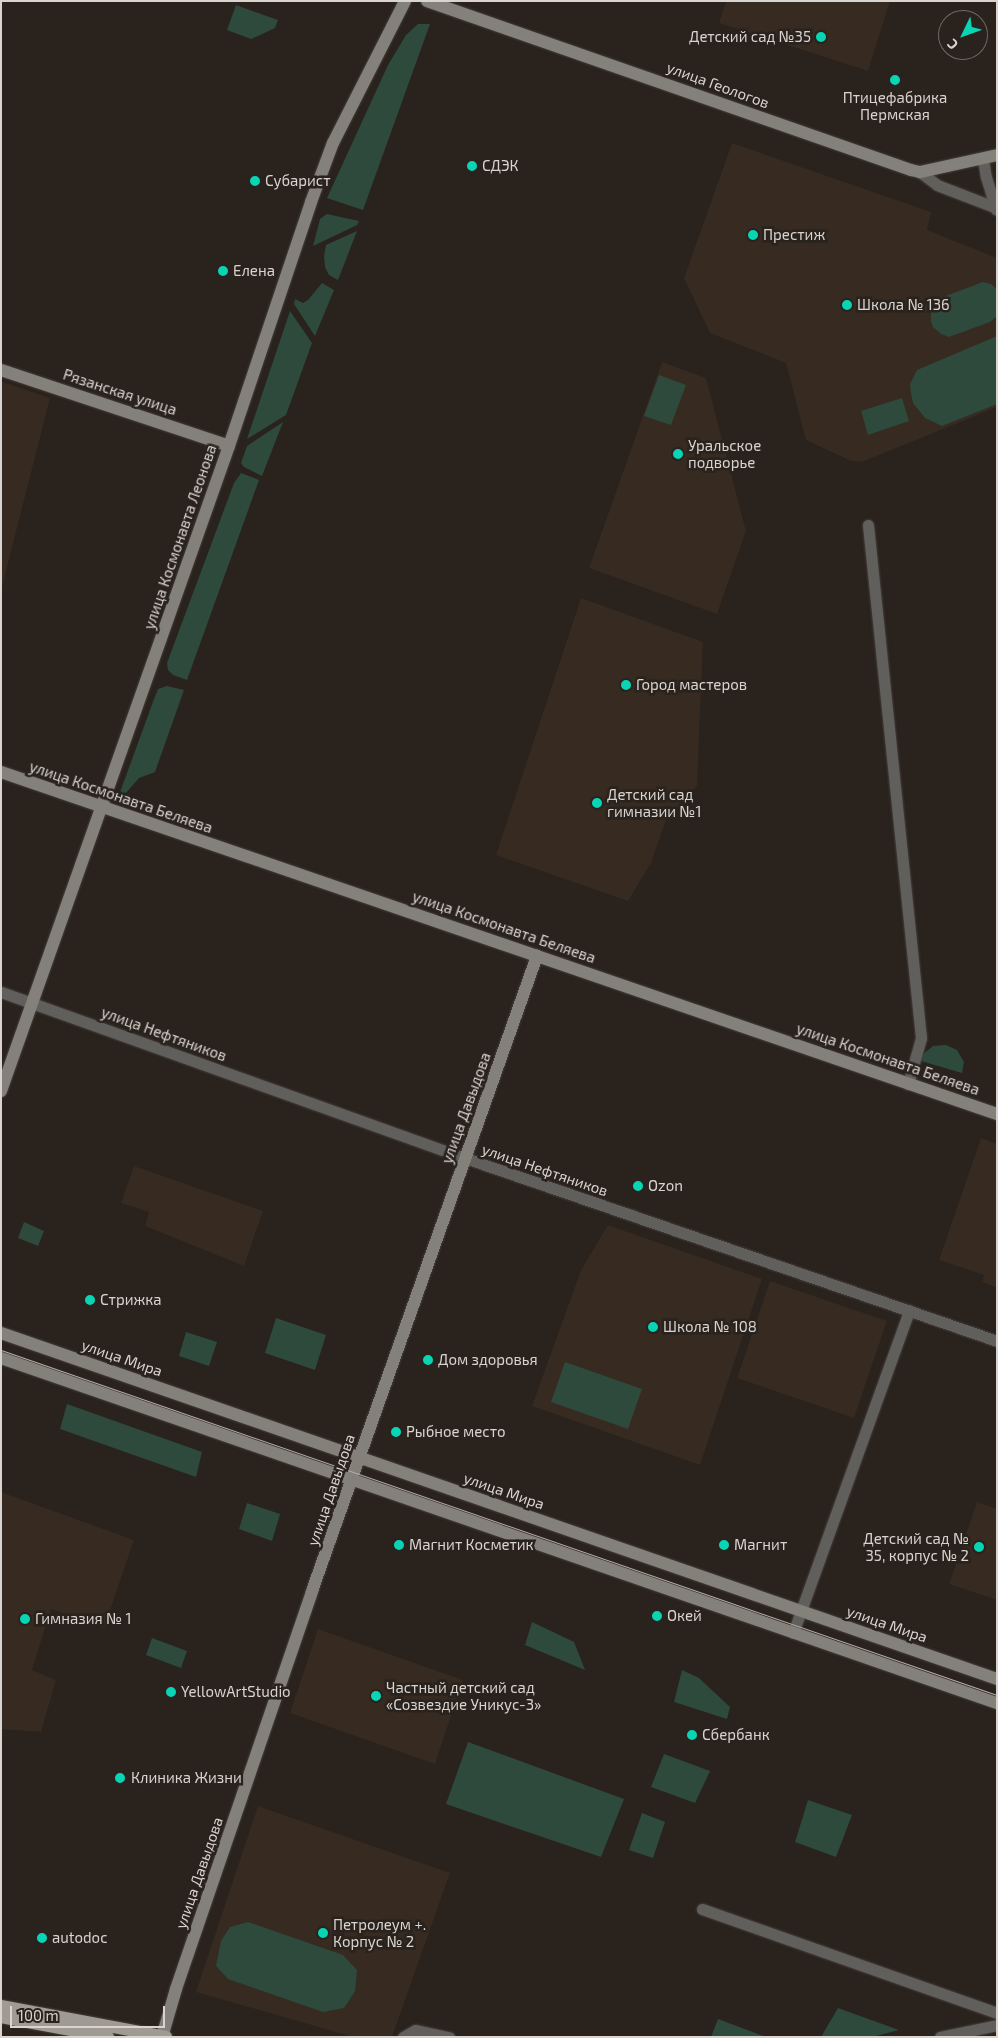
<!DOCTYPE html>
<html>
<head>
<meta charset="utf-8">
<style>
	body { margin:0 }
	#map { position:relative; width:998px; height:2038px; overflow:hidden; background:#29221d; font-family:"Exo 2",sans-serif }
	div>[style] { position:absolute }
	.built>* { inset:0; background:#362a21 }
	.green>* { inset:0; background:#2e4a3c }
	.roads { filter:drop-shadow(0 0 1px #453e3a) drop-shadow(0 0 1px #453e3a) }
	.street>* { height:11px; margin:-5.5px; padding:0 5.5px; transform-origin:5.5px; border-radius:5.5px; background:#615f5c }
	.secondary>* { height:12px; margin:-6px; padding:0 6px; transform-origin:6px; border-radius:6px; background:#84817b }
	.primary>* { height:12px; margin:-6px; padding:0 6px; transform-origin:6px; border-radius:6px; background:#9f9b93 }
	.tram>* { height:1px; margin:-0.5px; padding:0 0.5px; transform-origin:0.5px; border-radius:0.5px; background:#b4aeaa }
	.dots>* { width:14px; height:14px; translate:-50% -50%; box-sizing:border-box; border:2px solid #29221d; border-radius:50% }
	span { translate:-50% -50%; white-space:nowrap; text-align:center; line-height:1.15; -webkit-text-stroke:5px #29221d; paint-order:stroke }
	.poi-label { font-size:15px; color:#d9d4d0 }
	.right { translate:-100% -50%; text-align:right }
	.left { translate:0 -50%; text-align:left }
	.street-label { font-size:15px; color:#d9d4d0 }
	.frame { position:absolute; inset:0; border:2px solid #d9d4d0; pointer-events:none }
	.north { position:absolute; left:938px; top:10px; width:50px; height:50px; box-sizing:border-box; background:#29221d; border:1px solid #6f6965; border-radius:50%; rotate:228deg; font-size:14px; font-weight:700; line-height:20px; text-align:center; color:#d9d4d0 }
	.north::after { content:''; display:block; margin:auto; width:18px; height:22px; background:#09d5b5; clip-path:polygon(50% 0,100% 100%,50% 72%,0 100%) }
	.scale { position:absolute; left:10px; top:2006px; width:155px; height:22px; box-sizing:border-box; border:2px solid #d9d4d0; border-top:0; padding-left:6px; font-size:15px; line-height:18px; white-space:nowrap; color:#d9d4d0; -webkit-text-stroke:4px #29221d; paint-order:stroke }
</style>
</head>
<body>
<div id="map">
	<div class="built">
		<i style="clip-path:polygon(726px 1px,890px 1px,868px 71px,719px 23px)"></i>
		<i style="clip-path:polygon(732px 143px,931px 212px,927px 230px,997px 258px,997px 407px,862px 462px,851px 461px,806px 440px,786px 363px,710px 333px,684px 278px)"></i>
		<i style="clip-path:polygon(662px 362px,706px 378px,746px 531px,717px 614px,589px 568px)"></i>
		<i style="clip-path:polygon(1px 381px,50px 398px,1px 591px)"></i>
		<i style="clip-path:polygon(581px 598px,703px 642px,697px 786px,666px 820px,651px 863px,628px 901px,496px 855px)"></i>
		<i style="clip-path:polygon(981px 1138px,997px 1144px,997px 1288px,982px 1282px,984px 1275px,939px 1260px)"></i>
		<i style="clip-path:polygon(134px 1166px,263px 1211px,244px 1266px,145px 1226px,149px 1212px,121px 1203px)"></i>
		<i style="clip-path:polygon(608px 1225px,762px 1279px,700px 1465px,532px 1406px,581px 1270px)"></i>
		<i style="clip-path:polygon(770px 1281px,887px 1321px,854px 1418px,737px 1378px)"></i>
		<i style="clip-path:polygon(1px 1492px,134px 1540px,104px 1628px,51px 1609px,32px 1670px,56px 1680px,41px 1732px,1px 1729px)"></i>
		<i style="clip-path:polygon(977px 1502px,997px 1509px,997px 1600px,949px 1584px)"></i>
		<i style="clip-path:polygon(318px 1629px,463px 1680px,435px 1764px,290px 1713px)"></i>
		<i style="clip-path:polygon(258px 1806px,450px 1873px,392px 2037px,353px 2037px,196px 1992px)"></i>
	</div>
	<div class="green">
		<i style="clip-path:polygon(236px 5px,278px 20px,275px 28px,251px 39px,227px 30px)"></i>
		<i style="clip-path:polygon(418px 24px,430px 24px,363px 210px,327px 198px,388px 65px,406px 35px)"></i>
		<i style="clip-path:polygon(327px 214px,359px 221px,357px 225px,313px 246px,320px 219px)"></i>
		<i style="clip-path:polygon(357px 231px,338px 280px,329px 275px,325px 267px,324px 256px,326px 245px)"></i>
		<i style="clip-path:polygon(983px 282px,991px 284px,997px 289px,997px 316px,990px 322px,949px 337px,941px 334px,933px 327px,931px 321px,931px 306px,935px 300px)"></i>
		<i style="clip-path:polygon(322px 283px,334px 290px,315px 336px,294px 304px,295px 299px,303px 303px,308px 300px)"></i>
		<i style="clip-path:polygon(290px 311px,312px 343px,286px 415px,247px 439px)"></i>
		<i style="clip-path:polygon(997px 336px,997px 404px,942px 426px,925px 418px,913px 403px,911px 393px,910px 384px,917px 370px)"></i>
		<i style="clip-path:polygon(659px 375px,686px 385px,671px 425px,644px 416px)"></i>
		<i style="clip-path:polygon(902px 398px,909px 421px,868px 435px,861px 411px)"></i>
		<i style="clip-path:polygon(283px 422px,262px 476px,244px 467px,241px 463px,247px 446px)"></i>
		<i style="clip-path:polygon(241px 473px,259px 480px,187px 680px,173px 675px,168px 670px,167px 663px,234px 483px)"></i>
		<i style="clip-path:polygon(167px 686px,184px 690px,155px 772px,139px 778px,126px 793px,119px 795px,154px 699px,158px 689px)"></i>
		<i style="clip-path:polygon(946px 1045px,957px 1050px,964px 1062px,962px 1073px,921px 1061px,922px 1055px,933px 1046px)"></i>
		<i style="clip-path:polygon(24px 1222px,44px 1231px,38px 1246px,18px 1238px)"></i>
		<i style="clip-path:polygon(276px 1318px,326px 1335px,315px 1370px,265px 1353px)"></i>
		<i style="clip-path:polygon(186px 1332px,217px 1342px,209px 1366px,179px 1356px)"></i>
		<i style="clip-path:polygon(565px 1362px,642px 1389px,628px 1429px,551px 1402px)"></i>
		<i style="clip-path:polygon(67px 1404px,202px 1452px,196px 1477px,60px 1429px)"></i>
		<i style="clip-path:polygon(247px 1503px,280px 1514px,272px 1541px,239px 1529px)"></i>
		<i style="clip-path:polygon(532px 1622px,574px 1642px,585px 1670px,525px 1645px)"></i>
		<i style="clip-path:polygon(152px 1638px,187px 1651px,181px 1668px,146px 1655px)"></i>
		<i style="clip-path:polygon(682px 1670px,699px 1678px,730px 1707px,727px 1719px,674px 1702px)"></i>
		<i style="clip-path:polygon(468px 1742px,624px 1799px,601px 1857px,446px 1804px)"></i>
		<i style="clip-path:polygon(664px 1754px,710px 1771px,695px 1803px,651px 1787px)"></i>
		<i style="clip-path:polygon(808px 1800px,852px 1815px,836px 1857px,795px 1842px)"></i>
		<i style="clip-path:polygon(642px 1813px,665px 1822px,653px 1858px,629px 1850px)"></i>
		<i style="clip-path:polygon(248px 1922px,343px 1955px,357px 1970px,355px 1991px,344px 2008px,323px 2012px,228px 1979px,216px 1966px,221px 1941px,230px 1927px)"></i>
		<i style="clip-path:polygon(838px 2008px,899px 2030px,872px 2037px,821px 2037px)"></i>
		<i style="clip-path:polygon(718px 2019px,766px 2037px,711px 2037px)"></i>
	</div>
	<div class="roads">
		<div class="street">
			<i style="left:983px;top:159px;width:18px;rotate:81deg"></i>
			<i style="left:986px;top:177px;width:34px;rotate:73deg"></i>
			<i style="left:920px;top:172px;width:21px;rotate:37deg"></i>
			<i style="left:937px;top:185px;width:61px;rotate:21.1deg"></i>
			<i style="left:868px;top:525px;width:516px;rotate:84.1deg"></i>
			<i style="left:921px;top:1038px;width:48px;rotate:105.8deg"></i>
			<i style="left:1px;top:992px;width:493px;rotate:19.7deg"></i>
			<i style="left:465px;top:1158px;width:563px;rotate:18.98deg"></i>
			<i style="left:793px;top:1633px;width:343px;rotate:-70.2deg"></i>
			<i style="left:702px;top:1909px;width:313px;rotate:19.4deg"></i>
			<i style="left:403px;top:2037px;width:14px;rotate:-30deg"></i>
			<i style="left:415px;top:2030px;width:35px;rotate:12deg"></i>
			<i style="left:940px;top:2037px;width:58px;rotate:-11.9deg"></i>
		</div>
		<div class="secondary">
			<i style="left:427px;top:1px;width:513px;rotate:19.25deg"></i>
			<i style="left:911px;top:170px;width:9px;rotate:13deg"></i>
			<i style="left:920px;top:172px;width:79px;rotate:-12.4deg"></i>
			<i style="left:1px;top:370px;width:240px;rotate:18.4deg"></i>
			<i style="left:1px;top:772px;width:1053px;rotate:18.95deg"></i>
			<i style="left:1px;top:1091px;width:684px;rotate:-70.53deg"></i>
			<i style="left:229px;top:446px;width:257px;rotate:-71.4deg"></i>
			<i style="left:311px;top:202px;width:63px;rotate:-69.6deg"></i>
			<i style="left:333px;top:143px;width:159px;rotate:-63.1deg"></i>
			<i style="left:1px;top:1333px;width:1054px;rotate:19.16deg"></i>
			<i style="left:1px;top:1358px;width:1054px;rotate:19.11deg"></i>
			<i style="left:162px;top:2037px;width:50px;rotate:-73.7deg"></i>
			<i style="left:176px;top:1989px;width:421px;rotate:-71.1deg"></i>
			<i style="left:312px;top:1591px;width:674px;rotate:-70.49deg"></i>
		</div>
		<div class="primary">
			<i style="left:1px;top:2006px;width:168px;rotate:10.6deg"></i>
			<i style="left:1px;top:2017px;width:109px;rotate:10.6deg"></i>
		</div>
	</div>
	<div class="tram">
		<i style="left:1px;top:1350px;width:1054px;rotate:19.11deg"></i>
	</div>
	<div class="dots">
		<i style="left:821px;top:37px;background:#09d5b5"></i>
		<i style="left:895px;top:80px;background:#09d5b5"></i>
		<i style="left:472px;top:166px;background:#09d5b5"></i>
		<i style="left:255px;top:181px;background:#09d5b5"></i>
		<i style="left:753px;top:235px;background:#09d5b5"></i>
		<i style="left:223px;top:271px;background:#09d5b5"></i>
		<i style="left:847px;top:305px;background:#09d5b5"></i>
		<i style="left:678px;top:454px;background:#09d5b5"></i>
		<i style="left:626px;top:685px;background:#09d5b5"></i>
		<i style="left:597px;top:803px;background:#09d5b5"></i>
		<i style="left:638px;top:1186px;background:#09d5b5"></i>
		<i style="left:90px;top:1300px;background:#09d5b5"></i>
		<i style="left:653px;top:1327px;background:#09d5b5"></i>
		<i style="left:428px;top:1360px;background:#09d5b5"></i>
		<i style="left:396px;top:1432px;background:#09d5b5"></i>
		<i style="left:399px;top:1545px;background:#09d5b5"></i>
		<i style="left:724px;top:1545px;background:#09d5b5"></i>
		<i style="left:979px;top:1547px;background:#09d5b5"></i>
		<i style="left:657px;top:1616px;background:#09d5b5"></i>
		<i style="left:25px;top:1619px;background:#09d5b5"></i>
		<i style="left:171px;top:1692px;background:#09d5b5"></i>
		<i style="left:376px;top:1696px;background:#09d5b5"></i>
		<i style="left:692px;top:1735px;background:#09d5b5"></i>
		<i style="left:120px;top:1778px;background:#09d5b5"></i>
		<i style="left:323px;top:1933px;background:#09d5b5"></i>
		<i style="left:42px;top:1938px;background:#09d5b5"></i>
	</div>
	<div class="poi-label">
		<span class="right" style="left:811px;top:37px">Детский сад №35</span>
		<span style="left:895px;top:106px">Птицефабрика<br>Пермская</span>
		<span class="left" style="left:482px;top:166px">СДЭК</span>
		<span class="left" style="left:265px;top:181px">Субарист</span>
		<span class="left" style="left:763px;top:235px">Престиж</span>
		<span class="left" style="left:233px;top:271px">Елена</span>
		<span class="left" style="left:857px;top:305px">Школа № 136</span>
		<span class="left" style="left:688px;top:454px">Уральское<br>подворье</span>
		<span class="left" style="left:636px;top:685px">Город мастеров</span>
		<span class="left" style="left:607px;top:803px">Детский сад<br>гимназии №1</span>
		<span class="left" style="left:648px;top:1186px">Ozon</span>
		<span class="left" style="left:100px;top:1300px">Стрижка</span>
		<span class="left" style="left:663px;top:1327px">Школа № 108</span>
		<span class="left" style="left:438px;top:1360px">Дом здоровья</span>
		<span class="left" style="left:406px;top:1432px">Рыбное место</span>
		<span class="right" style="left:969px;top:1547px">Детский сад №<br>35, корпус № 2</span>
		<span class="left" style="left:409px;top:1545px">Магнит Косметик</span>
		<span class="left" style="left:734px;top:1545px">Магнит</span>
		<span class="left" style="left:667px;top:1616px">Окей</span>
		<span class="left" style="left:35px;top:1619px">Гимназия № 1</span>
		<span class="left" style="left:386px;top:1696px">Частный детский сад<br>«Созвездие Уникус-3»</span>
		<span class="left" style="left:181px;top:1692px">YellowArtStudio</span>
		<span class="left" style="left:702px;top:1735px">Сбербанк</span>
		<span class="left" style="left:131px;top:1778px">Клиника Жизни</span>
		<span class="left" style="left:333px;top:1933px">Петролеум +.<br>Корпус № 2</span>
		<span class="left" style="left:52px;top:1938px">autodoc</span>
	</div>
	<div class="street-label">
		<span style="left:718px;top:85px;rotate:20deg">улица Геологов</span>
		<span style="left:120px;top:392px;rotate:18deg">Рязанская улица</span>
		<span style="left:180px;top:537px;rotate:-71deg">улица Космонавта Леонова</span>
		<span style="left:121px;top:797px;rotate:19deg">улица Космонавта Беляева</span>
		<span style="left:504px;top:927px;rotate:19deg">улица Космонавта Беляева</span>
		<span style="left:164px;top:1034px;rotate:20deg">улица Нефтяников</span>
		<span style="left:888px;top:1059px;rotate:19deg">улица Космонавта Беляева</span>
		<span style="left:466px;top:1108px;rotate:-70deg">улица Давыдова</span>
		<span style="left:545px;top:1170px;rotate:19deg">улица Нефтяников</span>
		<span style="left:122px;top:1358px;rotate:19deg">улица Мира</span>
		<span style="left:331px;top:1490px;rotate:-71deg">улица Давыдова</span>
		<span style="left:504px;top:1491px;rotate:19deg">улица Мира</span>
		<span style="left:887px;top:1624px;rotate:19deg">улица Мира</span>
		<span style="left:199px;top:1873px;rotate:-71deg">улица Давыдова</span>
	</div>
	<div class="frame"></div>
	<div class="north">С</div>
	<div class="scale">100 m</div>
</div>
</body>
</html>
